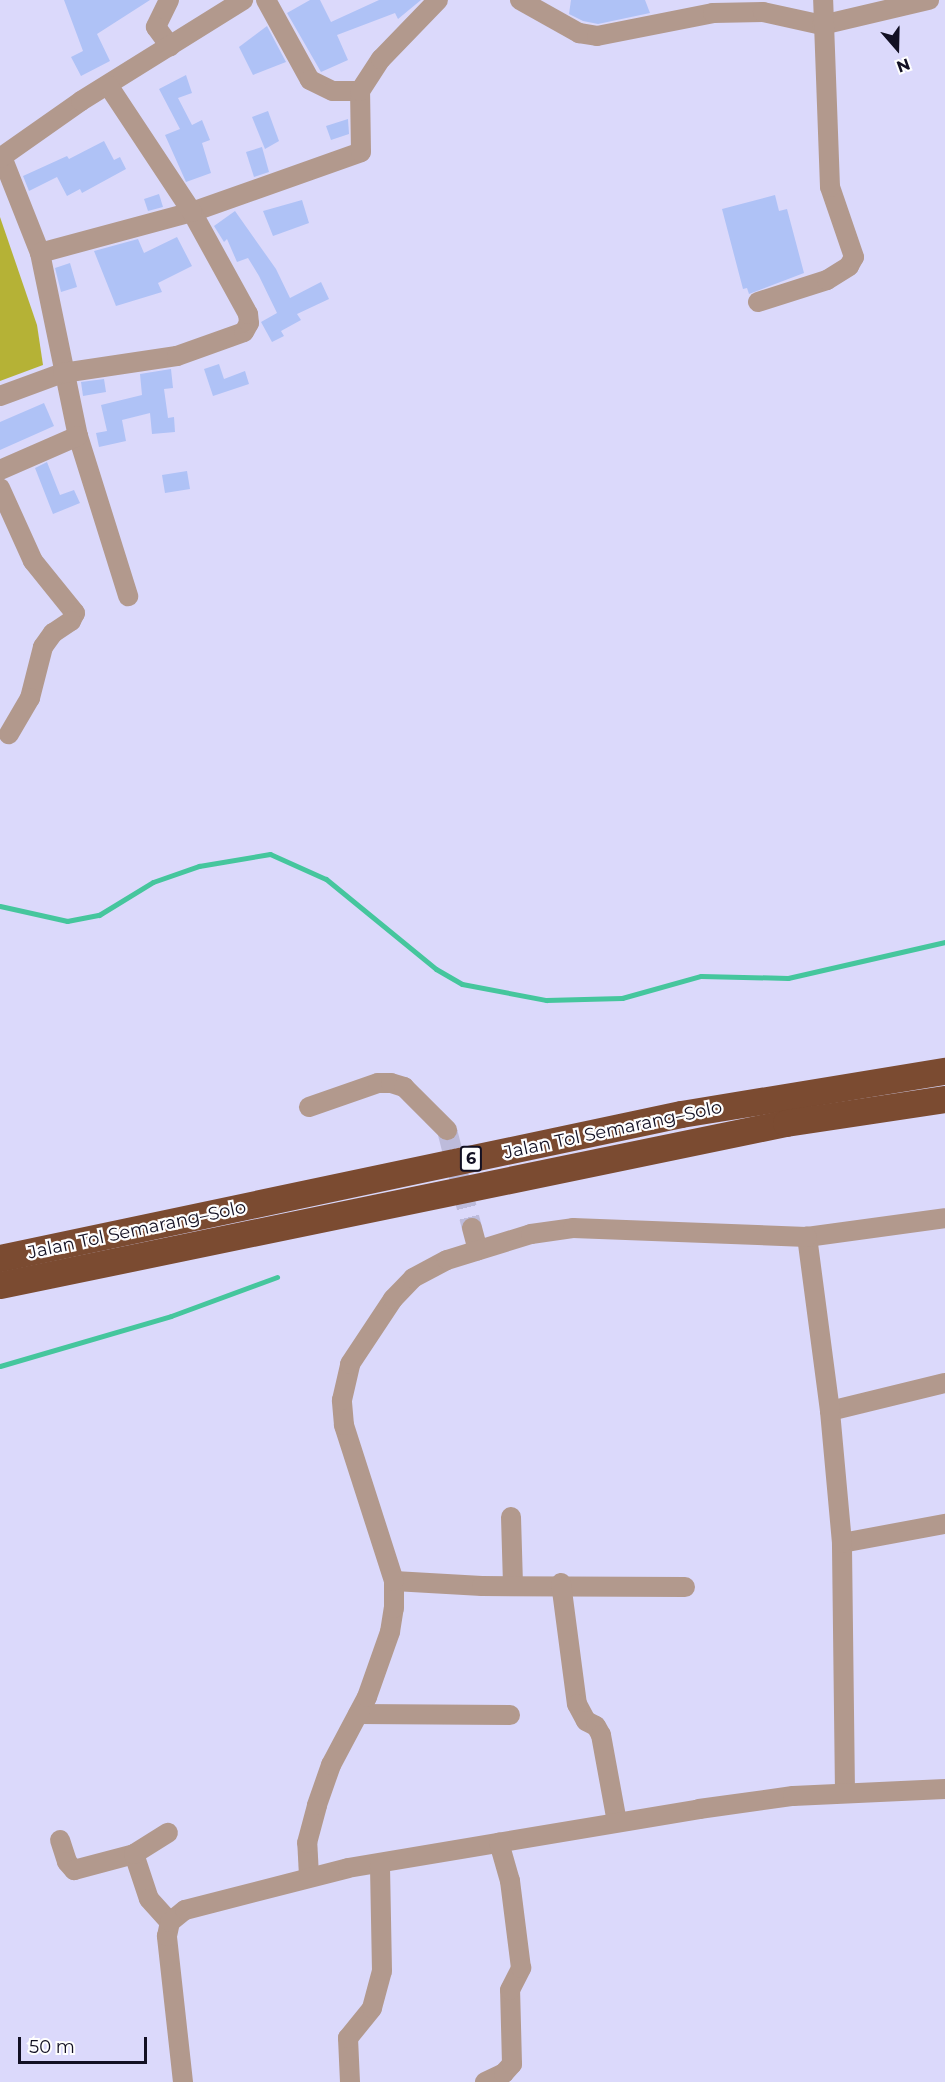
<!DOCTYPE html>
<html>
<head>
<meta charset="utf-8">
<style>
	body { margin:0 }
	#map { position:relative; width:945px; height:2082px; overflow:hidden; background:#dbd9fb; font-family:Montserrat,sans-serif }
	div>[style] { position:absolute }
	.green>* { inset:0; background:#b5b236 }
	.stream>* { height:5px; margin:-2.5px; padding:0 2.5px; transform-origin:2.5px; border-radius:2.5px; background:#45c69d }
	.building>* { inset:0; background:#afc2f6 }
	.minor-tunnel>* { height:20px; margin-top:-10px; transform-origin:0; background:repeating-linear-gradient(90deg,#bdbbdb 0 20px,transparent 0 30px) }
	.minor>* { height:20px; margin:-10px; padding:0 10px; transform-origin:10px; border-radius:10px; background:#b2998d }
	.highway>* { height:27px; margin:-13.5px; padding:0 13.5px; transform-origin:13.5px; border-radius:13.5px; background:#7b4b31 }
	span { translate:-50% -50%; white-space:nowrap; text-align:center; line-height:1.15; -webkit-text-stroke:4.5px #fefefe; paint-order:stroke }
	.shield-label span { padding:2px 4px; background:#fefefe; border:2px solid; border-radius:4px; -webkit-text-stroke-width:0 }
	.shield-label { font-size:16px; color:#121023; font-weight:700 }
	.street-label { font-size:18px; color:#121023 }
	.north { position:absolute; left:867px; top:18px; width:60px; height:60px; -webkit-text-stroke:4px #fefefe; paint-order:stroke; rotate:160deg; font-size:16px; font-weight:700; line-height:24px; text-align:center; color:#121023 }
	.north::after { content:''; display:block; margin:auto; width:21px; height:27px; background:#121023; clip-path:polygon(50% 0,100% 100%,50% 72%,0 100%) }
	.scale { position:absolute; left:18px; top:2037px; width:129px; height:27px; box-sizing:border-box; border:3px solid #121023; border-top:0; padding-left:8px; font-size:18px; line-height:21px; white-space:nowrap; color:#121023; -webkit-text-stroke:4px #fefefe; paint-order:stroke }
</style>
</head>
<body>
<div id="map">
	<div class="green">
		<i style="clip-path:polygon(0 217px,37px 325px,43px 365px,0 381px)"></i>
	</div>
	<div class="stream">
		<i style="left:0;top:906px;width:69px;rotate:12.6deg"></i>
		<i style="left:67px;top:921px;width:33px;rotate:-11deg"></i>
		<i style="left:99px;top:915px;width:63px;rotate:-31.4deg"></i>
		<i style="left:153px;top:882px;width:49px;rotate:-19.2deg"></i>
		<i style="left:199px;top:866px;width:72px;rotate:-9.6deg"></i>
		<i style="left:270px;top:854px;width:61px;rotate:24.1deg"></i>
		<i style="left:326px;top:879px;width:142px;rotate:39.3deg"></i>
		<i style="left:436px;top:969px;width:30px;rotate:30deg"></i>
		<i style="left:462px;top:984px;width:86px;rotate:10.8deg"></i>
		<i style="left:546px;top:1000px;width:76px;rotate:-1.5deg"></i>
		<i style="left:622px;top:998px;width:82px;rotate:-15.6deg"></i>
		<i style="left:701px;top:976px;width:87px;rotate:1.3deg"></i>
		<i style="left:788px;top:978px;width:161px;rotate:-12.9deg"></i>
		<i style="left:0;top:1366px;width:178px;rotate:-16.3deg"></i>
		<i style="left:171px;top:1316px;width:113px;rotate:-20.2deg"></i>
	</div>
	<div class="building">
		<i style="clip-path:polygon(64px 0,150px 0,97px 34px,110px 61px,81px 76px,71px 57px,83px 51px)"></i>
		<i style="clip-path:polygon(310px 0,320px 0,331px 22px,379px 0,421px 0,398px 19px,395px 13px,337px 35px,348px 60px,321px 72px,287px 13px)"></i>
		<i style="clip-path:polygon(571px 0,645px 0,650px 13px,598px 24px,583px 21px,569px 14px)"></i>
		<i style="clip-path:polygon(267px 26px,286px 62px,253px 75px,239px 47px)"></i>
		<i style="clip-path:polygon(186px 75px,192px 93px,178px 98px,192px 125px,202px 120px,210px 140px,202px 143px,211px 173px,186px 182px,165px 135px,180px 129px,159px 89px)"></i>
		<i style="clip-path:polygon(268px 111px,279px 141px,265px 149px,252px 117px)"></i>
		<i style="clip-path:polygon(348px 119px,349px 134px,331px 140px,326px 126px)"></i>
		<i style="clip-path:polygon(104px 141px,114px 160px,120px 157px,126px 169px,82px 193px,80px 189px,67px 196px,57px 177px,29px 191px,23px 176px,67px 156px,69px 159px)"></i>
		<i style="clip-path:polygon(262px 147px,269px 172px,254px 177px,246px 152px)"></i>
		<i style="clip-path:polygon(159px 194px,163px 207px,148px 211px,144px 199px)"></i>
		<i style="clip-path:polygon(775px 195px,779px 211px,787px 209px,804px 273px,749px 294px,747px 288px,743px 289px,722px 209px)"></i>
		<i style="clip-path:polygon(302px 200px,309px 223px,273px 236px,263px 211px)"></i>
		<i style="clip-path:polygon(235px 211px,276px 269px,290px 298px,321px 282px,329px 299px,297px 314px,301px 320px,281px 331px,284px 336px,272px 342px,261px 322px,277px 313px,259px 276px,248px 258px,237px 262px,227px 239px,224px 242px,214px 226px)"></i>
		<i style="clip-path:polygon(177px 237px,192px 266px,158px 283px,162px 292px,116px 306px,94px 251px,138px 239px,144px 253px)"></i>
		<i style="clip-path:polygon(70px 263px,77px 287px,61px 292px,55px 268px)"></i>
		<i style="clip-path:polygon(219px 364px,224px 379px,245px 371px,249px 384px,213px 396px,204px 369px)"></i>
		<i style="clip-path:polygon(171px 369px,173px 388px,164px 389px,168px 418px,174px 417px,175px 432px,152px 434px,150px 413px,122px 420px,126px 441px,99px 447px,96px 433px,107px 431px,101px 405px,142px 395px,140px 374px)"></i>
		<i style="clip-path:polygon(104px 379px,106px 392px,83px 396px,81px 382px)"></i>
		<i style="clip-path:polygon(44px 403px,54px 426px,0 450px,0 422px)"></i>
		<i style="clip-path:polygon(47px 462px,60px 495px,74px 490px,80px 503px,53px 514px,35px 468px)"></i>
		<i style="clip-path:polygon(187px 471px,190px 489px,165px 493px,162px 475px)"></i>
	</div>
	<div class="minor-tunnel">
		<i style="left:447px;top:1130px;width:101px;rotate:75.7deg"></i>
	</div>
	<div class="minor">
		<i style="left:169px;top:0;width:30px;rotate:116deg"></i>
		<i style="left:156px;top:27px;width:24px;rotate:54deg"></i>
		<i style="left:266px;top:0;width:91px;rotate:61.2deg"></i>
		<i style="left:310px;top:80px;width:25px;rotate:26deg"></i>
		<i style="left:333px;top:91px;width:27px"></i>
		<i style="left:520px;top:0;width:68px;rotate:29.2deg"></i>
		<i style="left:579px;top:33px;width:18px;rotate:9deg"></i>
		<i style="left:597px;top:36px;width:118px;rotate:-11.2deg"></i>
		<i style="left:713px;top:13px;width:50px;rotate:-1.1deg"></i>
		<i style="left:763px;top:12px;width:60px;rotate:12.4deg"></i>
		<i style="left:822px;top:25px;width:110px;rotate:-13.2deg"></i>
		<i style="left:2px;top:157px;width:103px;rotate:68.4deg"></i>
		<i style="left:40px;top:253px;width:187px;rotate:78.3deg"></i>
		<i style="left:78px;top:436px;width:168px;rotate:72.6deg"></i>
		<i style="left:0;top:158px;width:99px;rotate:-35.1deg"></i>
		<i style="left:81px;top:101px;width:191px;rotate:-31.9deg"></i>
		<i style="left:40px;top:253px;width:157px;rotate:-15.1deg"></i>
		<i style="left:192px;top:212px;width:179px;rotate:-19.5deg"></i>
		<i style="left:361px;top:152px;width:61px;rotate:-90.9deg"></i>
		<i style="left:360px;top:91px;width:38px;rotate:-57deg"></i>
		<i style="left:381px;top:59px;width:82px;rotate:-46deg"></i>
		<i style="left:758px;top:302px;width:72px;rotate:-17.7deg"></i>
		<i style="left:827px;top:280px;width:26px;rotate:-32deg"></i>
		<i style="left:849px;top:266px;width:10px;rotate:-61deg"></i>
		<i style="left:854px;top:257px;width:74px;rotate:-108.9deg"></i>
		<i style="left:830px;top:187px;width:187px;rotate:-92.1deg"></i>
		<i style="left:0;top:396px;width:67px;rotate:-20.1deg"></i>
		<i style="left:63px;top:373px;width:115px;rotate:-8.5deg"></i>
		<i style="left:177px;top:356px;width:71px;rotate:-19.7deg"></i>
		<i style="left:244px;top:332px;width:10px;rotate:-61deg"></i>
		<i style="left:249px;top:323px;width:9px;rotate:-96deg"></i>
		<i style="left:248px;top:314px;width:116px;rotate:-118.8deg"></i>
		<i style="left:192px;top:212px;width:152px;rotate:-123.5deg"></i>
		<i style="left:0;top:470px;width:85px;rotate:-23.6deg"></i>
		<i style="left:0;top:488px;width:80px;rotate:65.7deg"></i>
		<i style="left:33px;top:561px;width:67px;rotate:51.1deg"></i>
		<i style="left:75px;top:613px;width:9px;rotate:117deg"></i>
		<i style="left:71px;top:621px;width:22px;rotate:146deg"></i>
		<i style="left:53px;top:633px;width:17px;rotate:126deg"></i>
		<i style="left:43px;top:647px;width:53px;rotate:104.3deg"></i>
		<i style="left:30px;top:698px;width:42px;rotate:120.3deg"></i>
		<i style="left:309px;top:1107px;width:73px;rotate:-19.2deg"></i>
		<i style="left:378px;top:1083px;width:13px"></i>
		<i style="left:391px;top:1083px;width:14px;rotate:17deg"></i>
		<i style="left:404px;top:1087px;width:61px;rotate:45deg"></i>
		<i style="left:472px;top:1228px;width:23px;rotate:75deg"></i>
		<i style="left:830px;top:1411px;width:118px;rotate:-13.7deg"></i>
		<i style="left:511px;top:1517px;width:68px;rotate:88.3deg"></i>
		<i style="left:842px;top:1543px;width:105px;rotate:-10.5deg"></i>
		<i style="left:394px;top:1581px;width:88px;rotate:3.3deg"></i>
		<i style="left:482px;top:1586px;width:203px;rotate:0.3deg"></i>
		<i style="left:561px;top:1583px;width:122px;rotate:82.5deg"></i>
		<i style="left:577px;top:1704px;width:19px;rotate:62deg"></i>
		<i style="left:586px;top:1721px;width:11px;rotate:27deg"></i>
		<i style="left:596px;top:1726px;width:10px;rotate:61deg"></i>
		<i style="left:601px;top:1735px;width:88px;rotate:79.6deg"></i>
		<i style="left:358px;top:1714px;width:152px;rotate:0.4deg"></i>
		<i style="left:845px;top:1793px;width:250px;rotate:-90.7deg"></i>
		<i style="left:842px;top:1543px;width:133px;rotate:-95.2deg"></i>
		<i style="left:830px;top:1411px;width:176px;rotate:-97.5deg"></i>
		<i style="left:807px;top:1237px;width:139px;rotate:-7.8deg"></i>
		<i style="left:60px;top:1840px;width:23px;rotate:72deg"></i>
		<i style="left:67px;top:1862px;width:11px;rotate:49deg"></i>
		<i style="left:74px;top:1870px;width:62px;rotate:-14.9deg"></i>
		<i style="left:134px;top:1854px;width:47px;rotate:71.6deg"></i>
		<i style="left:149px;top:1899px;width:31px;rotate:48deg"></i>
		<i style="left:134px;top:1854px;width:40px;rotate:-32deg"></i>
		<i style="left:309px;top:1876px;width:33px;rotate:-93deg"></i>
		<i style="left:307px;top:1843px;width:39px;rotate:-75deg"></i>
		<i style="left:317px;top:1805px;width:42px;rotate:-70.7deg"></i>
		<i style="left:331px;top:1765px;width:77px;rotate:-62.1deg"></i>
		<i style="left:367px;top:1697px;width:69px;rotate:-70.5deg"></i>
		<i style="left:390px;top:1632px;width:24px;rotate:-81deg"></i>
		<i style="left:394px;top:1608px;width:27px;rotate:-90deg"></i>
		<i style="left:394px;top:1581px;width:164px;rotate:-107.8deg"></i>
		<i style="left:344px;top:1425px;width:25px;rotate:-95deg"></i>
		<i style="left:342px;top:1400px;width:37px;rotate:-77deg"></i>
		<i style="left:350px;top:1364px;width:78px;rotate:-56.5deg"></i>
		<i style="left:393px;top:1299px;width:29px;rotate:-46deg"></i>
		<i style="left:413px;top:1278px;width:38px;rotate:-28deg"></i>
		<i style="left:447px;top:1260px;width:88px;rotate:-17.2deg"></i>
		<i style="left:531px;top:1234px;width:42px;rotate:-8.1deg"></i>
		<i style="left:573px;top:1228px;width:234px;rotate:2.2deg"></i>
		<i style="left:183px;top:2082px;width:147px;rotate:-96.3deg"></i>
		<i style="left:167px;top:1936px;width:14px;rotate:-78deg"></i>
		<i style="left:170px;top:1922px;width:19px;rotate:-39deg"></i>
		<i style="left:185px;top:1910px;width:168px;rotate:-14.4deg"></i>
		<i style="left:348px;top:1868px;width:356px;rotate:-9.5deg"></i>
		<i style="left:699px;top:1809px;width:95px;rotate:-7.9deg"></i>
		<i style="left:793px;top:1796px;width:152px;rotate:-2.6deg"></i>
		<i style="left:350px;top:2082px;width:44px;rotate:-92.6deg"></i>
		<i style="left:348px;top:2038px;width:38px;rotate:-51deg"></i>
		<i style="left:372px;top:2008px;width:38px;rotate:-75deg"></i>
		<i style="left:382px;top:1971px;width:106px;rotate:-91.1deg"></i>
		<i style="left:485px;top:2082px;width:21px;rotate:-25deg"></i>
		<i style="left:504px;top:2073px;width:12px;rotate:-48deg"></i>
		<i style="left:512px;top:2064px;width:74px;rotate:-91.5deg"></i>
		<i style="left:510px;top:1990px;width:25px;rotate:-63deg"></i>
		<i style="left:521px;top:1968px;width:88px;rotate:-97.2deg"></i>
		<i style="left:510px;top:1881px;width:40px;rotate:-106deg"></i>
	</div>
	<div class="highway">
		<i style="left:0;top:1258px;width:696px;rotate:-11.94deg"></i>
		<i style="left:681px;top:1114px;width:267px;rotate:-9.3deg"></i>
		<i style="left:0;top:1285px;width:803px;rotate:-11.65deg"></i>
		<i style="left:786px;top:1123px;width:161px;rotate:-8.6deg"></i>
	</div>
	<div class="shield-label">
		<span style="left:471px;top:1159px">6</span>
	</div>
	<div class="street-label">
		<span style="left:613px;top:1130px;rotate:-12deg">Jalan Tol Semarang–Solo</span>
		<span style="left:137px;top:1230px;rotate:-12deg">Jalan Tol Semarang–Solo</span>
	</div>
	<div class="north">N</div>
	<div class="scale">50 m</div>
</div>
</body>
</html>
